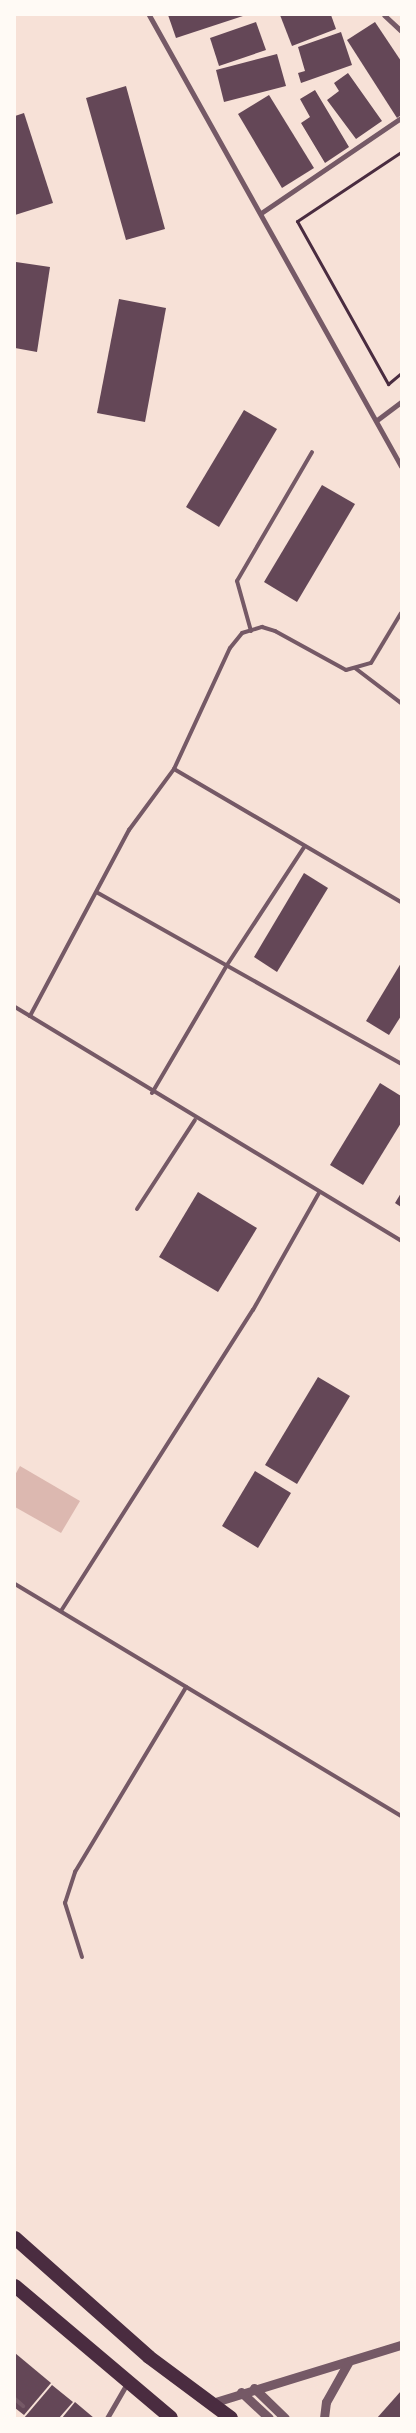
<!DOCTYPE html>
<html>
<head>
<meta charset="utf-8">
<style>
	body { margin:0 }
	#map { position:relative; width:416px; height:2433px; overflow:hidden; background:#f7e1d7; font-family:Signika,sans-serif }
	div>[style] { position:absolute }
	.water>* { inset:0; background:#dcb8b0 }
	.building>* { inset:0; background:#644757 }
	.path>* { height:3px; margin:-1.5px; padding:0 1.5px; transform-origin:1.5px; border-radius:1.5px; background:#4a2c40 }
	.service>* { height:4px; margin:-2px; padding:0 2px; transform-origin:2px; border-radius:2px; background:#755966 }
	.minor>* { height:5px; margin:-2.5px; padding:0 2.5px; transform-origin:2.5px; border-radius:2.5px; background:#755966 }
	.tertiary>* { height:9px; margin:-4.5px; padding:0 4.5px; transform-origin:4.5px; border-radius:4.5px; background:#755966 }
	.trunk>* { height:14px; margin:-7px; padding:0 7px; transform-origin:7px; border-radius:7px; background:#4a2c40 }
	span { translate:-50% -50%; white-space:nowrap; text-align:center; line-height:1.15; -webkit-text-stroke:4px #fffaf5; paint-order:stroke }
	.frame { position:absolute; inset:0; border:16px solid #fffaf5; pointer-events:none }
</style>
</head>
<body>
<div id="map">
	<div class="water">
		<i style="clip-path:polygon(20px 1466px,80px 1501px,61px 1533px,15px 1507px,15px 1475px)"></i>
	</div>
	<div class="building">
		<i style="clip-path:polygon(168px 15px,246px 15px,176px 38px)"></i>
		<i style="clip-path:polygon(280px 15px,331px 15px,336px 29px,292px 46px)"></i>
		<i style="clip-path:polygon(256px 22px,266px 50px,219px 66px,210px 38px)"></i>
		<i style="clip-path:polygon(375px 22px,401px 61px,401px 115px,397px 118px,347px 40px)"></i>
		<i style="clip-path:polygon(341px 32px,352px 65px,301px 83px,298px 73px,305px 71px,298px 47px)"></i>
		<i style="clip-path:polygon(277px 54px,286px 86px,224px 102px,216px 70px)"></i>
		<i style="clip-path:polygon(348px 73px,382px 121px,356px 139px,327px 100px,339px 91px,334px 83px)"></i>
		<i style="clip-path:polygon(126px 86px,165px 229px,126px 240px,86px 98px)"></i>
		<i style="clip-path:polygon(315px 90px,349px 147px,325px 163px,301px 123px,310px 117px,300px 99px)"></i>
		<i style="clip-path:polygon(269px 95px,314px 168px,282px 188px,238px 114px)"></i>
		<i style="clip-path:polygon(24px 113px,53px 203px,15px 215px,15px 116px)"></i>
		<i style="clip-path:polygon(16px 262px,50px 267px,37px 352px,15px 348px)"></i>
		<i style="clip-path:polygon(119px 299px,166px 308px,145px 422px,97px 413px)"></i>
		<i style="clip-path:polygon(244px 410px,277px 429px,219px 527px,186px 507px)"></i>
		<i style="clip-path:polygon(322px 485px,355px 504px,297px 602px,264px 582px)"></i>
		<i style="clip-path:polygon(304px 873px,328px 888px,277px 972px,254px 957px)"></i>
		<i style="clip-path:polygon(401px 963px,401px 1016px,389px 1035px,366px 1021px)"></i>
		<i style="clip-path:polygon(380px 1083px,401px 1096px,401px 1123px,363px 1185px,330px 1165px)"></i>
		<i style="clip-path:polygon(198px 1192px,257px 1228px,218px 1292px,159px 1257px)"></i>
		<i style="clip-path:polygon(401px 1193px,401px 1207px,395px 1203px)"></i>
		<i style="clip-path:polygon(318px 1377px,350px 1396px,297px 1484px,265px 1465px)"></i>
		<i style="clip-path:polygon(255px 1471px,291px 1493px,258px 1548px,222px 1526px)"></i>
		<i style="clip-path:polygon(15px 2353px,51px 2383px,24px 2415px,15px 2408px)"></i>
		<i style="clip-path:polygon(52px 2385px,73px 2402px,59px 2418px,24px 2418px)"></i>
		<i style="clip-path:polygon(401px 2391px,401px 2418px,377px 2418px)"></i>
		<i style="clip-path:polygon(75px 2402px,94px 2418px,62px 2418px)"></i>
	</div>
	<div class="path">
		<i style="left:401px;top:152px;width:125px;rotate:146.4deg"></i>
		<i style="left:297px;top:221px;width:187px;rotate:60.8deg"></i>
		<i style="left:388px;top:384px;width:17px;rotate:-40deg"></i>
	</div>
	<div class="service">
		<i style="left:251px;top:631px;width:52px;rotate:-105.6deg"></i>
		<i style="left:237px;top:581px;width:149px;rotate:-59.8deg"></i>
		<i style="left:355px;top:668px;width:58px;rotate:37.3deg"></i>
		<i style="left:174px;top:769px;width:263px;rotate:30.4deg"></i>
		<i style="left:98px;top:893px;width:348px;rotate:29.4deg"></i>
		<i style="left:15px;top:1007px;width:17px;rotate:31deg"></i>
		<i style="left:30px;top:1016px;width:211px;rotate:-62deg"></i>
		<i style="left:129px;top:830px;width:76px;rotate:-53.6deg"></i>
		<i style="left:174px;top:769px;width:133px;rotate:-65.2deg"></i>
		<i style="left:230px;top:648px;width:19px;rotate:-51deg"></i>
		<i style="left:242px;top:633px;width:21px;rotate:-17deg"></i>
		<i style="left:262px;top:627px;width:14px;rotate:17deg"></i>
		<i style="left:275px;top:631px;width:81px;rotate:28.8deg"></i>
		<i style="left:346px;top:670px;width:26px;rotate:-16deg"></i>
		<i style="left:371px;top:663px;width:58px;rotate:-59deg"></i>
		<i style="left:30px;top:1016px;width:434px;rotate:31.2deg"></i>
		<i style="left:152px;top:1093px;width:148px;rotate:-59.6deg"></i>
		<i style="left:227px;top:965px;width:142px;rotate:-56.8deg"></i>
		<i style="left:137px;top:1209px;width:106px;rotate:-56.9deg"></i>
		<i style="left:15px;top:1584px;width:450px;rotate:31deg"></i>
		<i style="left:61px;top:1611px;width:357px;rotate:-57.5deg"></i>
		<i style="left:253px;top:1310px;width:134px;rotate:-60.6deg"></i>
		<i style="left:82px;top:1957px;width:57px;rotate:-107.5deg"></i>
		<i style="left:65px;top:1903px;width:33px;rotate:-72deg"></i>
		<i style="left:75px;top:1872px;width:216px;rotate:-59deg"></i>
		<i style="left:15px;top:2399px;width:11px;rotate:41deg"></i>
	</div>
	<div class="minor">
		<i style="left:149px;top:15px;width:517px;rotate:60.81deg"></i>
		<i style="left:384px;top:15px;width:23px;rotate:43deg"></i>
		<i style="left:261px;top:213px;width:169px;rotate:-34.2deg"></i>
		<i style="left:377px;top:420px;width:30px;rotate:-37deg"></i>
		<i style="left:107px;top:2418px;width:39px;rotate:-60deg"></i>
	</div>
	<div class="tertiary">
		<i style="left:254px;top:2388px;width:43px;rotate:44.1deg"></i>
		<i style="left:241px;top:2392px;width:38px;rotate:43deg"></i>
		<i style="left:212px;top:2403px;width:198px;rotate:-17.1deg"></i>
		<i style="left:324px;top:2418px;width:16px;rotate:-83deg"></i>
		<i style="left:326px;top:2402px;width:47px;rotate:-60.7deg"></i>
	</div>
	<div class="trunk">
		<i style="left:15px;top:2238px;width:179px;rotate:41.6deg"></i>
		<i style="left:149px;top:2357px;width:102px;rotate:36.6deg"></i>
		<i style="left:15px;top:2286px;width:204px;rotate:40.2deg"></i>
	</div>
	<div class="frame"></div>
</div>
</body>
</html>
